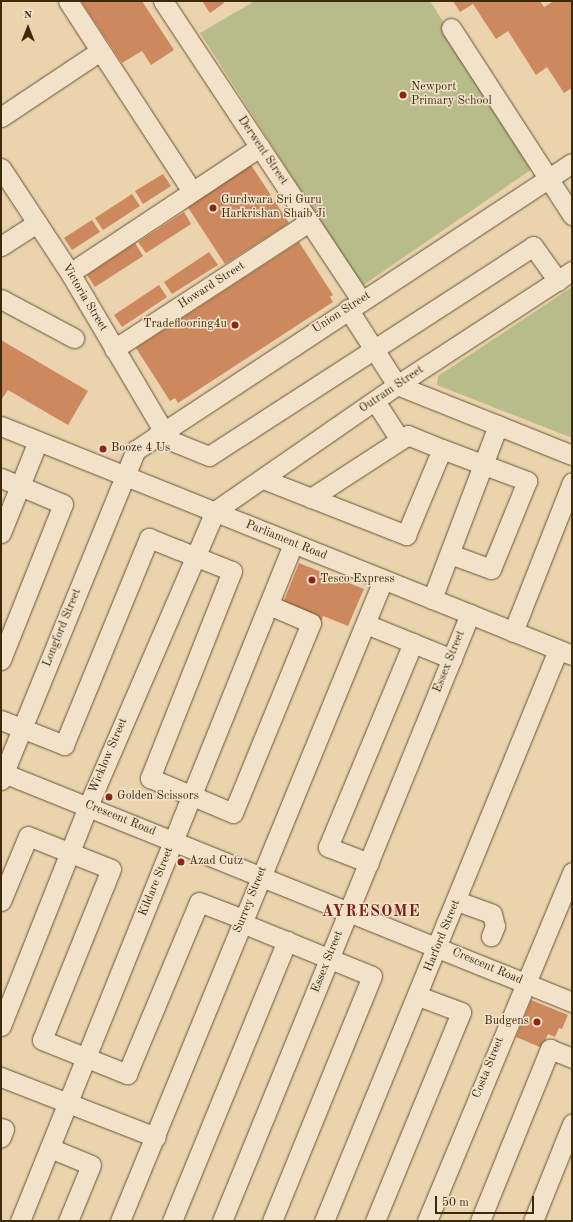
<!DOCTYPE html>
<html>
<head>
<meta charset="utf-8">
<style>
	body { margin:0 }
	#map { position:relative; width:573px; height:1222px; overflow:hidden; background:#ebd3ae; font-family:"Old Standard TT",serif }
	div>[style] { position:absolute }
	.green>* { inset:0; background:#b7bc8a }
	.building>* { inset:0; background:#cd885d }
	.roads { filter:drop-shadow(0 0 1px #685434) drop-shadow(0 0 1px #685434) }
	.minor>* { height:19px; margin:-9.5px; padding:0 9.5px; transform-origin:9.5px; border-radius:9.5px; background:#f2e2ca }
	.dots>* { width:11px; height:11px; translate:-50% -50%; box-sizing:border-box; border:2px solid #f2e2ca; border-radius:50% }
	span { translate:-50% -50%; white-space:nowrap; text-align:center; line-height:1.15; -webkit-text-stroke:3px #f2e2ca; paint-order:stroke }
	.poi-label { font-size:12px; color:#3d2a0b }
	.left { translate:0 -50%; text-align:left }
	.right { translate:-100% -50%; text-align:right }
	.street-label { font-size:12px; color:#3d2a0b }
	.district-label { font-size:16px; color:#7a1f14; font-weight:700; letter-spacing:1px }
	.frame { position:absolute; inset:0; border:2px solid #3d2a0b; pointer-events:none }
	.north { position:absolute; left:8px; top:8px; width:40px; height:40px; -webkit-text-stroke:3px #f2e2ca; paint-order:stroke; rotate:0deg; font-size:11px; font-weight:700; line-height:16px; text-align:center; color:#3d2a0b }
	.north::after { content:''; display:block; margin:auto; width:14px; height:18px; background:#3d2a0b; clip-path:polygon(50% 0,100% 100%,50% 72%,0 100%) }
	.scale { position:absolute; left:435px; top:1196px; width:99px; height:18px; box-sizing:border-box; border:2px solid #3d2a0b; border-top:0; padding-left:5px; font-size:12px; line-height:14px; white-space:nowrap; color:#3d2a0b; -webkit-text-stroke:3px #f2e2ca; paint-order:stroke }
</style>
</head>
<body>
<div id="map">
	<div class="green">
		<i style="clip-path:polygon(255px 1px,430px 1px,535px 167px,362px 286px,200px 33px)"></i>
		<i style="clip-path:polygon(572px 287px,572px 438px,437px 385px,438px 376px)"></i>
	</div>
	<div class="building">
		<i style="clip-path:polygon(81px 1px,142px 1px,174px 50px,151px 65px,142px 51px,122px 63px)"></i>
		<i style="clip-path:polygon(202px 1px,223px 1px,224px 3px,210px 13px)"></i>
		<i style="clip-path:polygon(453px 1px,540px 1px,544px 7px,554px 1px,572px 1px,572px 88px,564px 93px,547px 67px,536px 75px,508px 31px,496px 39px,473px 4px,460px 12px)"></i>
		<i style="clip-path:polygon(251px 165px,289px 223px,225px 264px,187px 206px)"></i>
		<i style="clip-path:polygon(163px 174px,171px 186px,143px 204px,135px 191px)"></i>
		<i style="clip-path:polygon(132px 194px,140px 206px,103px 230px,95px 218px)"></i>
		<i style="clip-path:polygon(184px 212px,191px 224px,146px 253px,138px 242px)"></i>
		<i style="clip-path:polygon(92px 220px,100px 232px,72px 250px,64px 238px)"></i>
		<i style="clip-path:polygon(299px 242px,333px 295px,330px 297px,333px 302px,178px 403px,175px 398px,170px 401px,136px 348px)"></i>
		<i style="clip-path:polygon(135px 243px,143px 256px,95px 287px,87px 275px)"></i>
		<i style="clip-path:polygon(209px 252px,218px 265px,172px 294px,164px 282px)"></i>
		<i style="clip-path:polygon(159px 285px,167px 297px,122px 327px,114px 315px)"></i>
		<i style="clip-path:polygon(1px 340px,88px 391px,68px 425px,8px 390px,1px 400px)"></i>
		<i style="clip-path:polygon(299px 563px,364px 589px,348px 626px,323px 616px,321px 622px,282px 606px)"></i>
		<i style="clip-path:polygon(531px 1000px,568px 1015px,562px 1029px,559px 1028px,555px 1037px,548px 1034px,542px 1048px,516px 1037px)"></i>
	</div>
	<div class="roads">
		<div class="minor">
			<i style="left:68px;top:1px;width:225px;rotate:56.9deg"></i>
			<i style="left:163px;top:1px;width:359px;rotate:56.5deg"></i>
			<i style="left:451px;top:28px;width:223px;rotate:57.1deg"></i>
			<i style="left:1px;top:117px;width:119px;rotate:-33.7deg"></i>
			<i style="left:1px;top:168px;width:126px;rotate:56.7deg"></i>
			<i style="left:70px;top:273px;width:182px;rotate:59.4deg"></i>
			<i style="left:1px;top:246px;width:43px;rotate:-32.6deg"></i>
			<i style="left:70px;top:273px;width:228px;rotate:-33.6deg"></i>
			<i style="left:1px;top:299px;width:83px;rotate:28.1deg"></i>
			<i style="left:348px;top:309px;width:90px;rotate:57.2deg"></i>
			<i style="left:397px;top:385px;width:188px;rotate:21.8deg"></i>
			<i style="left:114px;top:349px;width:233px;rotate:-33.1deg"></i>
			<i style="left:375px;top:401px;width:46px;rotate:57.3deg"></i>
			<i style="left:1px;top:426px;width:615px;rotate:21.85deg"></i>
			<i style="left:157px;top:435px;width:56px;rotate:22deg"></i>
			<i style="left:209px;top:456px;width:386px;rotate:-32.9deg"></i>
			<i style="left:533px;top:246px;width:43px;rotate:54.5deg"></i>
			<i style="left:442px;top:449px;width:91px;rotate:20.6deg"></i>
			<i style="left:527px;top:481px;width:95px;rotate:112.2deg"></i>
			<i style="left:491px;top:569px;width:44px;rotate:-159.9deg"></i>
			<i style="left:1px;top:478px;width:67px;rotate:22.8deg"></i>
			<i style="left:63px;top:504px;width:168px;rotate:111.7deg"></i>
			<i style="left:263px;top:479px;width:154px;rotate:21.4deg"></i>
			<i style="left:406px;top:535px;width:93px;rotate:-67.3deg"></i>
			<i style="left:442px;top:449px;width:37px;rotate:-158deg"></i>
			<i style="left:408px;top:435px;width:116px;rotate:147deg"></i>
			<i style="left:1px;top:533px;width:99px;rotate:-68.1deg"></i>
			<i style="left:432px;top:599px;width:186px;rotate:-69.2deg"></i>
			<i style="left:366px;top:624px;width:93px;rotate:22.1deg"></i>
			<i style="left:513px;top:632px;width:161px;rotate:-68.5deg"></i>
			<i style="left:1px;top:720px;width:68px;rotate:21.6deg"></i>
			<i style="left:64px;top:745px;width:224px;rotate:-67.7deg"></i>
			<i style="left:149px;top:538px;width:32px;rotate:22deg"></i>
			<i style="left:179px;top:550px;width:57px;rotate:21.6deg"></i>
			<i style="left:232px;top:571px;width:223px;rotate:111.6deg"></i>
			<i style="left:150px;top:778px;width:90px;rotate:22.9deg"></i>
			<i style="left:233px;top:813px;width:205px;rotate:-67.7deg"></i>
			<i style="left:311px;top:623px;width:46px;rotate:-156.8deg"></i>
			<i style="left:1px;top:772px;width:616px;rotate:21.94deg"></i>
			<i style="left:1px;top:780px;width:357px;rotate:-67.8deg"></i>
			<i style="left:136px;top:450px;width:522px;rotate:-33.36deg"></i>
			<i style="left:369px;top:863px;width:44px;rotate:-158.7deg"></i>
			<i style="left:328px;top:847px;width:221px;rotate:-67.4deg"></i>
			<i style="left:1px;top:901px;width:70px;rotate:-67.4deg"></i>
			<i style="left:28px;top:836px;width:89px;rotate:21.7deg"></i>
			<i style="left:111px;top:869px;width:184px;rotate:112deg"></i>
			<i style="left:42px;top:1040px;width:92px;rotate:21.8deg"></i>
			<i style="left:127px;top:1074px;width:186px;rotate:-67.3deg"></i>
			<i style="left:199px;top:902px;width:47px;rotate:21.1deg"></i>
			<i style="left:457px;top:901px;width:37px;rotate:20deg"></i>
			<i style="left:492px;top:914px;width:12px;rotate:76deg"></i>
			<i style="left:495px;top:926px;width:11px;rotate:112deg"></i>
			<i style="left:242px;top:923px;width:140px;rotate:22.2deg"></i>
			<i style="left:372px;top:976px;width:265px;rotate:112.2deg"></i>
			<i style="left:1px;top:1026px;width:237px;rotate:-68.4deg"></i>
			<i style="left:88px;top:806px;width:321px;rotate:-66.7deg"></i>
			<i style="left:215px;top:511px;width:221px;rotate:-34.7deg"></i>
			<i style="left:397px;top:385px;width:209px;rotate:-33.1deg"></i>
			<i style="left:1px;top:1077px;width:166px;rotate:21.2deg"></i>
			<i style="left:1px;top:1128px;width:3px;rotate:18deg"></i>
			<i style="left:4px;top:1129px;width:9px;rotate:111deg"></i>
			<i style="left:50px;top:1148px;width:44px;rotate:22.5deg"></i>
			<i style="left:91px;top:1165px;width:61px;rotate:112.3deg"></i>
			<i style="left:20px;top:1221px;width:730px;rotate:-68.04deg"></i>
			<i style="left:120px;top:1221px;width:693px;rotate:-67.69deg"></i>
			<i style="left:172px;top:1221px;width:303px;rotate:-67.7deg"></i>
			<i style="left:222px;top:1221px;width:656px;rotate:-67.78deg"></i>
			<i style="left:324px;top:1221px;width:617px;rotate:-67.72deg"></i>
			<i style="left:375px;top:1221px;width:226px;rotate:-67.6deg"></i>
			<i style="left:461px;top:1012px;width:46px;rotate:-159.6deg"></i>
			<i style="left:427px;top:1221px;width:378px;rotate:-67.4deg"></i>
			<i style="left:480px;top:1221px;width:186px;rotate:-67.9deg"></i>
			<i style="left:550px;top:1049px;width:24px;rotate:22deg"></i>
			<i style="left:533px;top:1221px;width:105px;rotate:-68.1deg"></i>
		</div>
	</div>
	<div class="dots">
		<i style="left:403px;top:95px;background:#8f2418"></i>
		<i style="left:213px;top:208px;background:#8f2418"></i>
		<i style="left:235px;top:325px;background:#8f2418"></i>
		<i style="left:103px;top:449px;background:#8f2418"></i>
		<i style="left:312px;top:580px;background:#8f2418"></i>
		<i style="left:109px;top:797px;background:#8f2418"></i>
		<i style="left:181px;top:862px;background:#8f2418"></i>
		<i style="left:537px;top:1022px;background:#8f2418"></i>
	</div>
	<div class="poi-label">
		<span class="left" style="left:411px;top:95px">Newport<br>Primary School</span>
		<span class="left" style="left:221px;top:208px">Gurdwara Sri Guru<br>Harkrishan Shaib Ji</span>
		<span class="right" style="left:227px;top:325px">Tradeflooring4u</span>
		<span class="left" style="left:111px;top:449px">Booze 4 Us</span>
		<span class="left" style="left:320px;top:580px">Tesco Express</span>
		<span class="left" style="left:117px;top:797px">Golden Scissors</span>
		<span class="left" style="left:189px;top:862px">Azad Cutz</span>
		<span class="right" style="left:529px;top:1022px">Budgens</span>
	</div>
	<div class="street-label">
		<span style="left:262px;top:151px;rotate:56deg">Derwent Street</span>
		<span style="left:212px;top:286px;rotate:-33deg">Howard Street</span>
		<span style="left:84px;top:298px;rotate:59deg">Victoria Street</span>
		<span style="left:342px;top:313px;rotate:-33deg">Union Street</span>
		<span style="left:392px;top:390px;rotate:-34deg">Outram Street</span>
		<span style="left:286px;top:541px;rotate:22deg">Parliament Road</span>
		<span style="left:63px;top:628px;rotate:-68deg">Longford Street</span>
		<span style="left:450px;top:662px;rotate:-68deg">Essex Street</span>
		<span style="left:109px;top:756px;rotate:-67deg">Wicklow Street</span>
		<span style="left:120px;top:819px;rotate:22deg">Crescent Road</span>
		<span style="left:157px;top:882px;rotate:-68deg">Kildare Street</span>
		<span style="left:251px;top:900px;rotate:-68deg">Surrey Street</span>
		<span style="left:443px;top:936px;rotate:-68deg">Harford Street</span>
		<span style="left:328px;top:962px;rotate:-68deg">Essex Street</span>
		<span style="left:487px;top:967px;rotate:23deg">Crescent Road</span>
		<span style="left:489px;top:1068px;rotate:-68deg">Costa Street</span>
	</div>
	<div class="district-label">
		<span style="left:371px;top:912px">AYRESOME</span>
	</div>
	<div class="frame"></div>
	<div class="north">N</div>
	<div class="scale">50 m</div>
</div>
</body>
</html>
